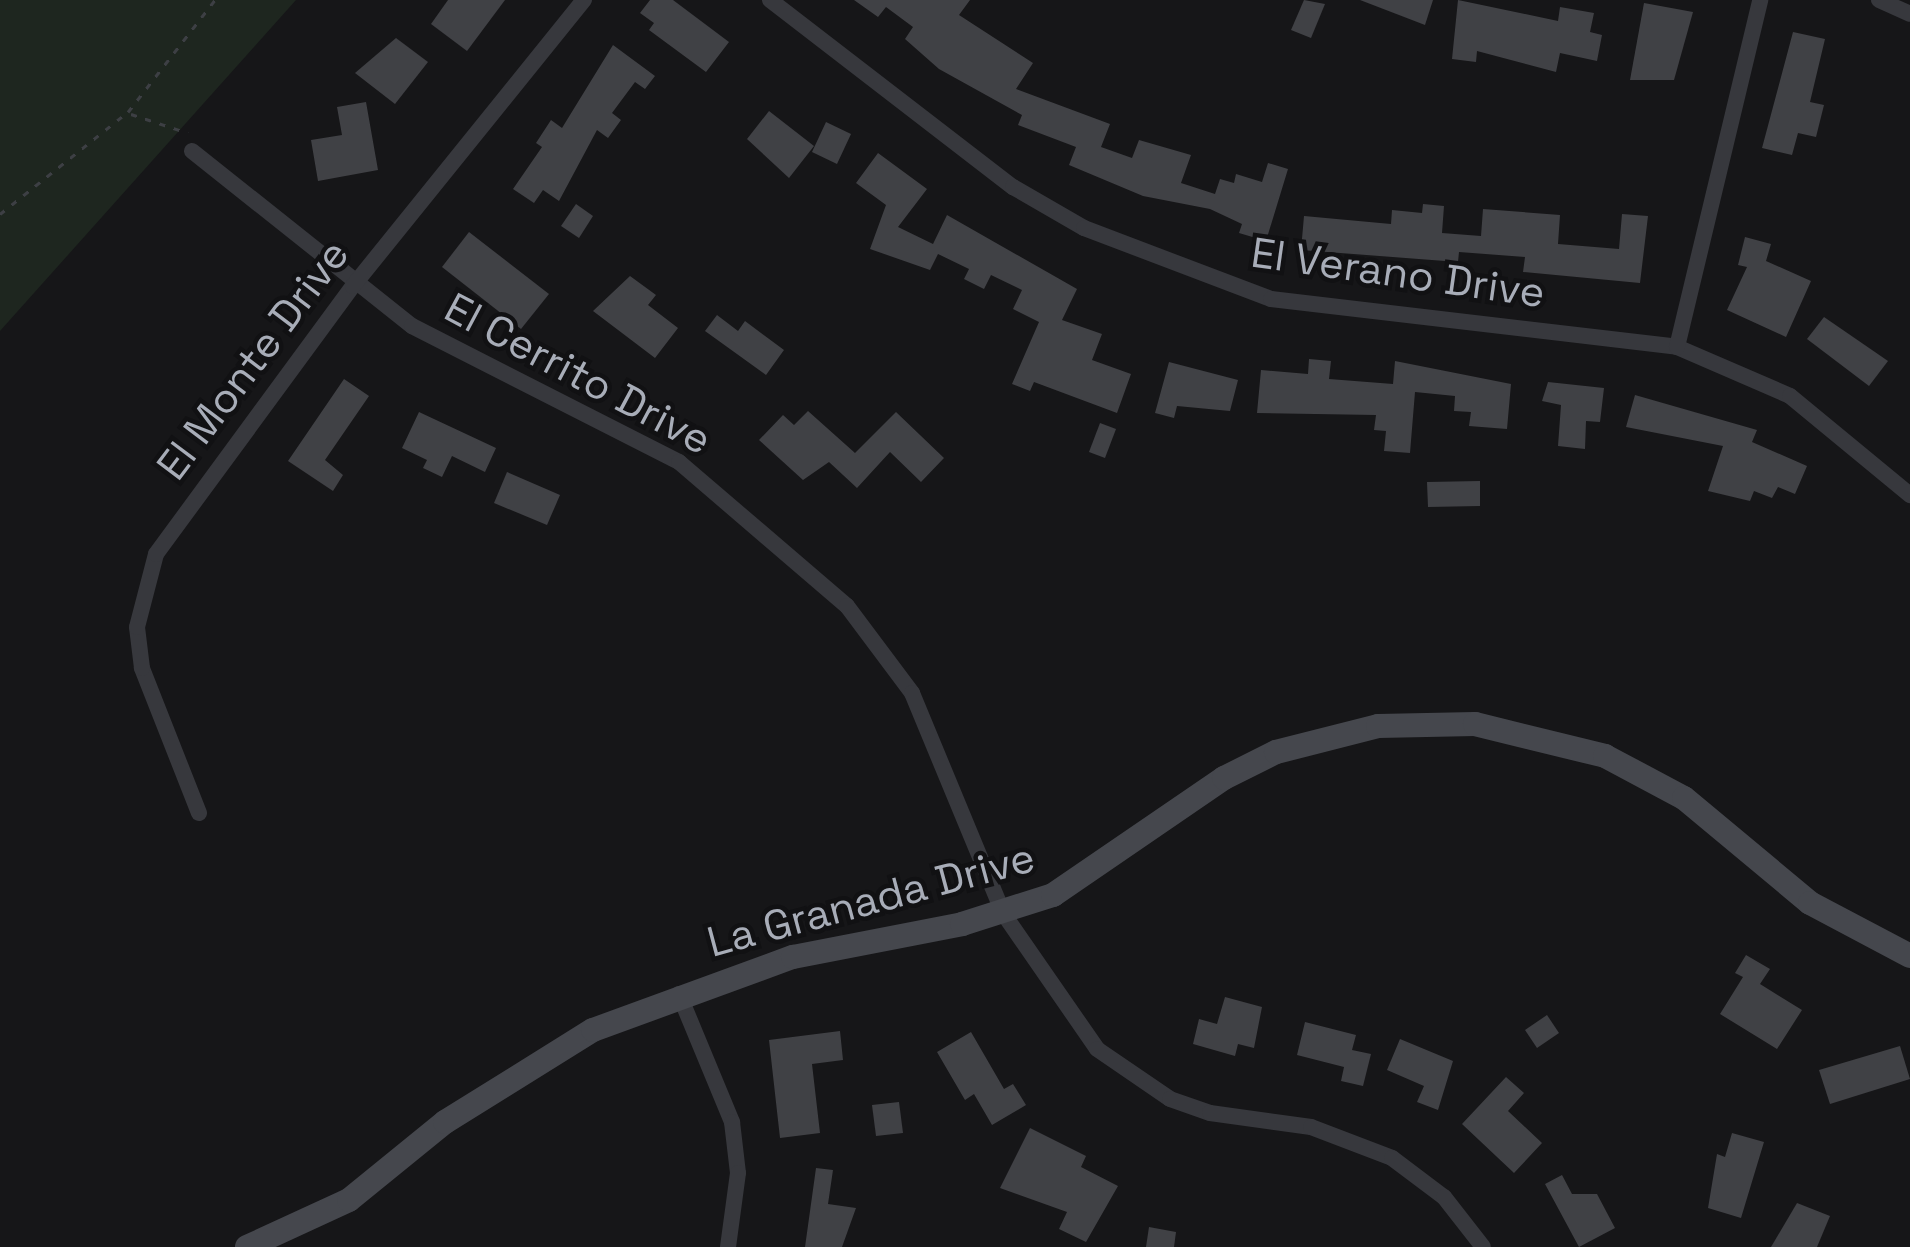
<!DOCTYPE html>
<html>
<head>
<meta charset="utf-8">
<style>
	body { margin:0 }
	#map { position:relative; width:1910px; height:1247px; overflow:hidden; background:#161618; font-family:"Space Grotesk",sans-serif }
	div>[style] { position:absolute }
	.green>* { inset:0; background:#1e261f }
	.building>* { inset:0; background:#404145 }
	.path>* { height:3px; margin-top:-1.5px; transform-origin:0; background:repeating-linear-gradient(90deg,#3d3f44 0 6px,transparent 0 15px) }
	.street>* { height:16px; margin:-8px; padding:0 8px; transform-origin:8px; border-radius:8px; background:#37383d }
	.secondary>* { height:24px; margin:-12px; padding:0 12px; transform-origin:12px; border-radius:12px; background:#45474d }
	span { translate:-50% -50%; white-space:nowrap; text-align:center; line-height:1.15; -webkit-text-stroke:9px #111113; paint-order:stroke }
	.street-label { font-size:42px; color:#a8adb8 }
</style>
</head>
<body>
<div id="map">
	<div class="green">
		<i style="clip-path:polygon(0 0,296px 0,0 331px)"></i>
	</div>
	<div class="building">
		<i style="clip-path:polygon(448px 0,505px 0,467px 51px,431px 24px)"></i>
		<i style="clip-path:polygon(650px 0,673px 0,729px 42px,706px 72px,649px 30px,654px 23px,640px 13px)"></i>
		<i style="clip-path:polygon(854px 0,970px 0,959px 15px,1033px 63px,1016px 89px,1110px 124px,1101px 147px,1132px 158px,1139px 140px,1191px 155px,1181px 183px,1215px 194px,1220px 179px,1234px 183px,1236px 174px,1262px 182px,1268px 163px,1288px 169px,1266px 241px,1239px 233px,1242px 224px,1210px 209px,1143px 196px,1069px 165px,1076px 147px,1018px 125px,1022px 115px,939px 69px,905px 39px,913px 27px,886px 7px,878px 17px)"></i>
		<i style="clip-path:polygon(1304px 0,1325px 4px,1311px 38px,1291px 30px)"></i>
		<i style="clip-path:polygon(1360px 0,1433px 0,1425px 25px)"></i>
		<i style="clip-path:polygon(1458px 0,1558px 21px,1560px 7px,1594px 13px,1590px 32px,1602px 35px,1597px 61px,1560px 53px,1556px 72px,1477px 51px,1476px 62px,1452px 59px)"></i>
		<i style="clip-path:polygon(1644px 3px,1693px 12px,1674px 80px,1630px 80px)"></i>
		<i style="clip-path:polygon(1793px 32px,1825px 39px,1810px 102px,1824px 105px,1816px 137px,1798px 133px,1792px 155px,1762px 148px)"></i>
		<i style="clip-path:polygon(396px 38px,428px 62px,395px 104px,355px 73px)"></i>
		<i style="clip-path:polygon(613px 45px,655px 76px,645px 89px,635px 82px,612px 113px,621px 120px,608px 138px,597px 130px,559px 201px,543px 190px,534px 203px,513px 189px,542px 147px,536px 143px,551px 120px,562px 128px)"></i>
		<i style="clip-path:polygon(366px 102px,378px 170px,318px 181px,311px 140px,342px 135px,337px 107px)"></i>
		<i style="clip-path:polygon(769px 111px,814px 146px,789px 178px,747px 139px)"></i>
		<i style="clip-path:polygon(826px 122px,851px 134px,837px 164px,812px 152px)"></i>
		<i style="clip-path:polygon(878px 153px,927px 189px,898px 227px,933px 244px,947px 215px,1077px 289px,1062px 320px,1102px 334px,1092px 360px,1131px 374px,1117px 413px,1034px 382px,1030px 391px,1012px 384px,1039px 322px,1013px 309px,1022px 290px,991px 275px,984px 289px,964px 279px,969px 269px,938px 254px,930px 270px,870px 249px,886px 205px,856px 183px)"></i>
		<i style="clip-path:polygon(576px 204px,593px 216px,579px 238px,561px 226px)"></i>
		<i style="clip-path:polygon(1423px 204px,1444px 206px,1442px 233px,1481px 236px,1483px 209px,1560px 215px,1558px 244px,1619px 249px,1622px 214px,1648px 216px,1640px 283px,1523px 272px,1525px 257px,1459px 252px,1458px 262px,1301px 250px,1304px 216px,1391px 224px,1392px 210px,1422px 213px)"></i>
		<i style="clip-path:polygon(469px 232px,549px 294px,521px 329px,442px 267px)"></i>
		<i style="clip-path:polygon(1745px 237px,1771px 244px,1766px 261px,1811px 281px,1786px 337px,1727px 310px,1747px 267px,1738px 265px)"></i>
		<i style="clip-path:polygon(630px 276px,656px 295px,648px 305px,678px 328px,655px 358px,593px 311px)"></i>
		<i style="clip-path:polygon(717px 315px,738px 331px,745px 321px,784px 350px,766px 375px,705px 331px)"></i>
		<i style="clip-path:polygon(1824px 317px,1888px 361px,1869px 386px,1807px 339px)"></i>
		<i style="clip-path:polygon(1309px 359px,1331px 361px,1329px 379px,1393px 384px,1395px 361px,1511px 384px,1507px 429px,1469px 426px,1471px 412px,1454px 411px,1455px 396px,1415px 392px,1410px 453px,1384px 451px,1386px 431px,1374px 430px,1376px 415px,1257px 413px,1261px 370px,1308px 374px)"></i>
		<i style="clip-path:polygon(1169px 362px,1238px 380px,1230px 411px,1177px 406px,1174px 418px,1155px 413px)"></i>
		<i style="clip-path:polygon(344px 379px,369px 396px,325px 460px,343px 475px,333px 491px,288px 461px)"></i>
		<i style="clip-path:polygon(1548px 382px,1604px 388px,1600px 422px,1586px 421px,1585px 449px,1558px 446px,1561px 405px,1542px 401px)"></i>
		<i style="clip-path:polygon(1635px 395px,1757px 430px,1752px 442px,1807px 466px,1795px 494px,1778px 487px,1772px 498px,1754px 491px,1750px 501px,1708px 491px,1723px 446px,1626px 427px)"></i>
		<i style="clip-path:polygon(808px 411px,855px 453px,896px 412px,944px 458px,921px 482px,890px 452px,857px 488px,829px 462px,803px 480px,759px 440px,783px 415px,794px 425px)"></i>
		<i style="clip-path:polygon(419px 412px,496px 448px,485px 472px,452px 456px,442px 477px,423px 468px,427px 460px,402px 448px)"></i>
		<i style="clip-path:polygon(1100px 423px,1116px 429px,1105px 458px,1089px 452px)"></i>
		<i style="clip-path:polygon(507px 472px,560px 495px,547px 525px,494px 503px)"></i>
		<i style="clip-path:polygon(1480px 481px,1480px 506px,1428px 507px,1427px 482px)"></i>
		<i style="clip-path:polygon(1746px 955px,1770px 969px,1760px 984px,1802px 1010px,1777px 1049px,1720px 1014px,1743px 977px,1735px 973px)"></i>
		<i style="clip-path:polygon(1225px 997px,1262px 1007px,1254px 1048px,1238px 1044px,1235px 1056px,1193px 1044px,1199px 1019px,1217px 1024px)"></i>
		<i style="clip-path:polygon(1547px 1015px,1559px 1033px,1537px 1048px,1525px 1030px)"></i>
		<i style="clip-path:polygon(1305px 1022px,1356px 1035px,1352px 1050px,1371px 1054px,1363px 1086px,1341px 1081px,1344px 1067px,1297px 1055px)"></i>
		<i style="clip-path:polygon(840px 1031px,843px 1060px,812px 1064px,820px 1133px,780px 1138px,769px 1040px)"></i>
		<i style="clip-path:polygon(971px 1032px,1004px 1089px,1013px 1084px,1026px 1105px,992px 1125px,974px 1094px,965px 1100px,937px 1052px)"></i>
		<i style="clip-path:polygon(1400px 1039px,1453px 1061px,1438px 1110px,1417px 1102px,1424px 1086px,1387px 1070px)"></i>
		<i style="clip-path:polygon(1900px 1046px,1910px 1079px,1830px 1104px,1819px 1070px)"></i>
		<i style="clip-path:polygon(1506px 1077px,1524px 1093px,1508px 1111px,1542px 1143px,1514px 1173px,1462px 1124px)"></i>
		<i style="clip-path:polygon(899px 1102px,903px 1133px,876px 1136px,872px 1105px)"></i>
		<i style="clip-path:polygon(1030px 1128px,1086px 1156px,1081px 1167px,1118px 1186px,1086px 1242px,1059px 1229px,1067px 1212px,1000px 1188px)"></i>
		<i style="clip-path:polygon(1732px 1133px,1764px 1142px,1741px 1218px,1708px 1208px,1717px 1154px,1725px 1157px)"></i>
		<i style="clip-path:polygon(816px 1168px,833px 1170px,828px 1204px,856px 1208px,842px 1247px,805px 1247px)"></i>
		<i style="clip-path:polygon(1562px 1175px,1572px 1194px,1597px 1194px,1615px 1228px,1579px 1247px,1545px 1184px)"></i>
		<i style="clip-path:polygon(1797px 1203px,1830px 1216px,1817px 1247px,1771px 1247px)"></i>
		<i style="clip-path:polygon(1149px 1227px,1176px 1232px,1174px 1247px,1146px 1247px)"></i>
	</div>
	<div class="path">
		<i style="left:131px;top:114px;width:60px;rotate:18.4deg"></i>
		<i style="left:0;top:214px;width:164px;rotate:-38.6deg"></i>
		<i style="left:128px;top:112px;width:142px;rotate:-52.2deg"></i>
	</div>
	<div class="street">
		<i style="left:770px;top:0;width:307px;rotate:37.6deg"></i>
		<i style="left:1013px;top:187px;width:82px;rotate:30deg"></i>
		<i style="left:1084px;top:228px;width:200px;rotate:20.8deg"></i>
		<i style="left:1271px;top:299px;width:409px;rotate:6.7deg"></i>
		<i style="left:1677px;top:347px;width:123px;rotate:23.4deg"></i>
		<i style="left:1790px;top:396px;width:156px;rotate:39.5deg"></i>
		<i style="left:1879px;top:0;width:34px;rotate:24deg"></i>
		<i style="left:192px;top:151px;width:281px;rotate:38.5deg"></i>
		<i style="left:412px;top:326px;width:300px;rotate:27deg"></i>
		<i style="left:679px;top:462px;width:221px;rotate:40.6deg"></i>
		<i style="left:847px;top:606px;width:109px;rotate:53.2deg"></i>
		<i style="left:912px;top:693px;width:238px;rotate:67.5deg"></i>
		<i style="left:1003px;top:913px;width:165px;rotate:55.3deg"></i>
		<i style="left:1097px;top:1049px;width:88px;rotate:34.4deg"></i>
		<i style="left:1170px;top:1099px;width:42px;rotate:19.3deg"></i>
		<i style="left:1210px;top:1113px;width:102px;rotate:7.9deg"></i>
		<i style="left:1311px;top:1127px;width:87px;rotate:20.9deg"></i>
		<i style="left:1392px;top:1158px;width:65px;rotate:36.9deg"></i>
		<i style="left:1444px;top:1197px;width:63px;rotate:52deg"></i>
		<i style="left:1677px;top:347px;width:357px;rotate:-76.5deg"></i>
		<i style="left:199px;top:813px;width:156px;rotate:-111.5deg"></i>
		<i style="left:142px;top:668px;width:41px;rotate:-97deg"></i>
		<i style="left:137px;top:627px;width:75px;rotate:-75.4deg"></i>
		<i style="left:156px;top:554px;width:333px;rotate:-53.7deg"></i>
		<i style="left:353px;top:286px;width:368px;rotate:-51.1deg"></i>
		<i style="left:679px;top:994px;width:139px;rotate:67.5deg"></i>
		<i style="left:732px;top:1122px;width:51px;rotate:83.3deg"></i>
		<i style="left:738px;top:1173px;width:75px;rotate:97.7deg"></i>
	</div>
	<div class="secondary">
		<i style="left:247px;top:1247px;width:112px;rotate:-24.7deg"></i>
		<i style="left:349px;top:1200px;width:124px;rotate:-39.1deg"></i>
		<i style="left:445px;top:1122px;width:174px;rotate:-31.9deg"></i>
		<i style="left:593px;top:1030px;width:213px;rotate:-20.1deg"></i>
		<i style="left:793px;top:957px;width:172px;rotate:-11deg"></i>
		<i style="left:962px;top:924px;width:96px;rotate:-17.7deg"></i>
		<i style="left:1053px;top:895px;width:207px;rotate:-34.4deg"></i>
		<i style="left:1224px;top:778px;width:58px;rotate:-26.6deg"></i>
		<i style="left:1276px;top:752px;width:105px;rotate:-14.3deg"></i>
		<i style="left:1378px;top:726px;width:97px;rotate:-1.2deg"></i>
		<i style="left:1475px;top:724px;width:134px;rotate:13.8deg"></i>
		<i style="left:1605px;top:756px;width:89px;rotate:28deg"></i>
		<i style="left:1684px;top:798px;width:164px;rotate:39.8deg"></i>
		<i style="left:1810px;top:903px;width:113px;rotate:27.9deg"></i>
	</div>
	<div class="street-label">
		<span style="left:1398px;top:273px;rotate:8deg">El Verano Drive</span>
		<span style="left:253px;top:360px;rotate:-53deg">El Monte Drive</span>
		<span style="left:578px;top:374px;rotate:28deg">El Cerrito Drive</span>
		<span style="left:871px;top:900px;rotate:-15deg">La Granada Drive</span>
	</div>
</div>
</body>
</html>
